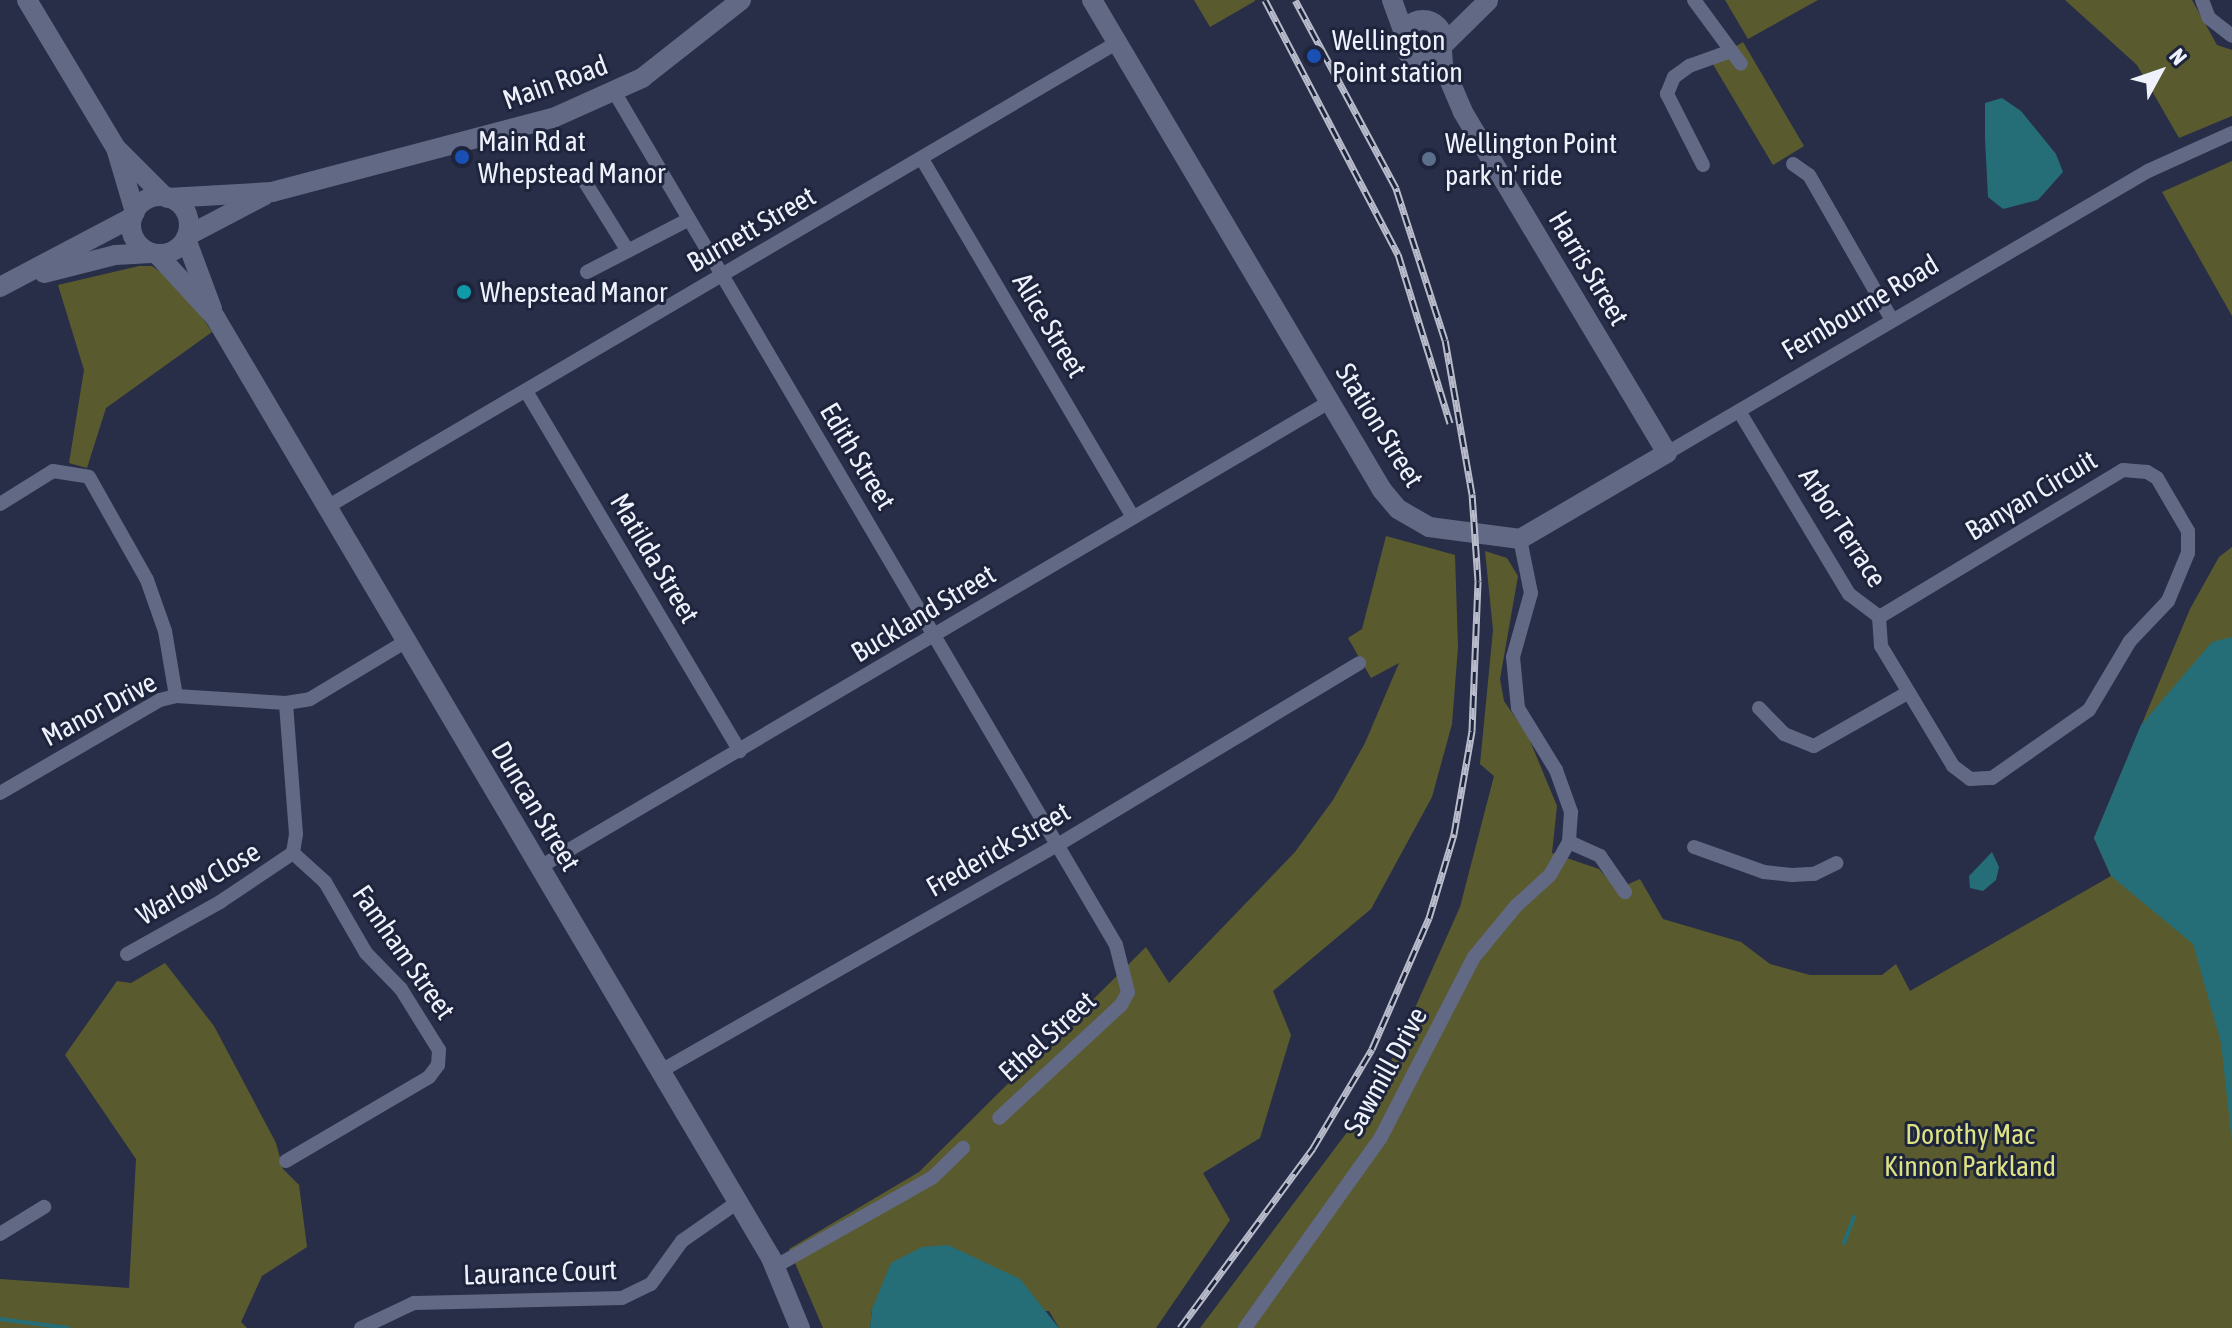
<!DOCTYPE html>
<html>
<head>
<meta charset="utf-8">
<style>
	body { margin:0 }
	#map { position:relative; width:2232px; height:1328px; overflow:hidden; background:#282e47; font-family:"Asap Condensed",sans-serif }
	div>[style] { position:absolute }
	.green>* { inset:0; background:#595b2e }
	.water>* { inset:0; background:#256d77 }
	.stream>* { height:4px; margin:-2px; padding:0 2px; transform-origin:2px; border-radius:2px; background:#256d77 }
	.street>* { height:14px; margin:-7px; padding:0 7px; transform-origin:7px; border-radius:7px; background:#616985 }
	.secondary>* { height:20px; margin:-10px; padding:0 10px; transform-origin:10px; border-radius:10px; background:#616985 }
	.secondary>.ring { margin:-10px; padding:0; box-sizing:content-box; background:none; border:20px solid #616985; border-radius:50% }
	.rail>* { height:7px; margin-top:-3.5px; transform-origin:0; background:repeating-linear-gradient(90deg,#1e243c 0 12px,#b9bccb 0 24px); box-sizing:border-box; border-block:2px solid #b9bccb }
	.dots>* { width:22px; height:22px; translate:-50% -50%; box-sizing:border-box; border:4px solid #1e243c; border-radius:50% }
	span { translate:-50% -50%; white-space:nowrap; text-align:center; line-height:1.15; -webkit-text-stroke:6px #1e243c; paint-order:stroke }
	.poi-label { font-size:28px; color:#eff2fc }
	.left { translate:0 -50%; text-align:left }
	.street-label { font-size:28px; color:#eff2fc }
	.park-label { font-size:28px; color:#dde383 }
	.north { position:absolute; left:2120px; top:32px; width:80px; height:80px; -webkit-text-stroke:6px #1e243c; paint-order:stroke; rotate:50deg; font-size:22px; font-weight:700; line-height:32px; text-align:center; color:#eff2fc }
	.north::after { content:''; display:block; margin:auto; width:28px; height:36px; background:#eff2fc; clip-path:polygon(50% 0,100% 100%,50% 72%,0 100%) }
</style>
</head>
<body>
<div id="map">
	<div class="green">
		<i style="clip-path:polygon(1194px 0,1255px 0,1255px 1px,1210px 27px)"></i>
		<i style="clip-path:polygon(1725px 0,1818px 0,1748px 39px)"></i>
		<i style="clip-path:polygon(2065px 0,2192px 0,2217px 45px,2232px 50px,2232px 116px,2179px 138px,2137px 65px)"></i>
		<i style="clip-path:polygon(1743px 42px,1804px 146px,1773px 165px,1711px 61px)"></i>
		<i style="clip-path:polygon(2232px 161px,2232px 316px,2162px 192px)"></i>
		<i style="clip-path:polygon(139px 266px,152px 266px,184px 289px,212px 332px,106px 408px,87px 468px,69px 463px,84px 370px,58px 285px)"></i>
		<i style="clip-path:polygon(1386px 536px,1455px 555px,1458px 647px,1452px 724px,1432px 797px,1371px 909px,1273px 991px,1291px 1035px,1260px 1138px,1203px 1173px,1230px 1220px,1156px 1328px,1059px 1328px,1049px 1311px,872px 1309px,870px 1328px,823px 1328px,789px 1249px,919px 1172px,1146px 947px,1169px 983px,1295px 852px,1333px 800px,1365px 743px,1399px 663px,1371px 678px,1348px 638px,1362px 629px)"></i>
		<i style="clip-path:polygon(2232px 547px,2232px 1328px,1200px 1328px,1351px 1127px,1394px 1055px,1460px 907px,1494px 776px,1480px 764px,1493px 630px,1485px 551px,1507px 558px,1518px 576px,1500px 679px,1504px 701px,1528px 736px,1557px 806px,1552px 853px,1599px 869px,1617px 889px,1640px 879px,1663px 919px,1741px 942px,1770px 964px,1810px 975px,1882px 975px,1896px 964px,1910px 991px,2111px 876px,2094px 838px,2190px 609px,2219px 557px)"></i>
		<i style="clip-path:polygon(165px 963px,214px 1026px,276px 1143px,283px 1169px,299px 1185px,307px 1247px,262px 1276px,241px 1322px,247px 1328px,0 1328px,0 1279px,129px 1288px,136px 1159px,65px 1055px,117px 981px,131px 983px)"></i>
	</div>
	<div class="water">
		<i style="clip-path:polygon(2002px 98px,2021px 111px,2056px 154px,2063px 172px,2038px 200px,2003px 209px,1988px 197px,1985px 139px,1985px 103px)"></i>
		<i style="clip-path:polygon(2232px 637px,2232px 1143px,2221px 1043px,2193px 944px,2111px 876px,2094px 838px,2141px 725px,2212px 642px)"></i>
		<i style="clip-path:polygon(1992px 852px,1999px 867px,1996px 880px,1983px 891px,1970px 888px,1969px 876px)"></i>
		<i style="clip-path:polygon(948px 1245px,1020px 1279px,1059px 1328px,870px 1328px,872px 1309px,891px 1263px,922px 1247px)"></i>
	</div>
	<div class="stream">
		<i style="left:1844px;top:1243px;width:28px;rotate:-69deg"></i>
		<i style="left:0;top:1319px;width:69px;rotate:7.5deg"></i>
	</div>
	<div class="street">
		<i style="left:1694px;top:0;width:79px;rotate:53.7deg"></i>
		<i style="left:2202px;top:0;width:19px;rotate:69deg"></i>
		<i style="left:2209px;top:18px;width:29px;rotate:38deg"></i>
		<i style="left:615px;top:93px;width:988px;rotate:59.54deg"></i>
		<i style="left:1116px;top:945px;width:49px;rotate:75.7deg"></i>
		<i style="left:1128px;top:992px;width:15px;rotate:118deg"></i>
		<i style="left:1121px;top:1005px;width:166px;rotate:137.2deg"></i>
		<i style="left:922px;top:159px;width:416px;rotate:59.5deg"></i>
		<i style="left:1793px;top:164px;width:19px;rotate:35deg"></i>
		<i style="left:1809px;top:175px;width:167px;rotate:60.2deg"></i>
		<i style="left:1703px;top:165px;width:80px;rotate:-116.9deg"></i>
		<i style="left:1667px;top:94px;width:18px;rotate:-68deg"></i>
		<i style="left:1674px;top:77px;width:19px;rotate:-36deg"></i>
		<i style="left:1689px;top:66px;width:45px;rotate:-19.7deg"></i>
		<i style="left:585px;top:182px;width:81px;rotate:58.1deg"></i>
		<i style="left:587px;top:272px;width:111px;rotate:-27.3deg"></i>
		<i style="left:526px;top:391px;width:419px;rotate:59.3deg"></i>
		<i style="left:1739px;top:411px;width:214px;rotate:59deg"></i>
		<i style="left:1849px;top:594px;width:38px;rotate:37deg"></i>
		<i style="left:1879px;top:617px;width:29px;rotate:86deg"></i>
		<i style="left:1881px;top:646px;width:140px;rotate:59deg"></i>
		<i style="left:1953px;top:766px;width:21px;rotate:37deg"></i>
		<i style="left:1970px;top:779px;width:22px;rotate:-3deg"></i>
		<i style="left:1992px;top:778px;width:118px;rotate:-35deg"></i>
		<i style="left:2089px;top:710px;width:80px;rotate:-59.3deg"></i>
		<i style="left:2130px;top:641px;width:55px;rotate:-46.5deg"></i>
		<i style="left:2168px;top:601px;width:52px;rotate:-67.4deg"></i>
		<i style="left:2188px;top:553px;width:22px;rotate:-90deg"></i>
		<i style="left:2188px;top:531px;width:61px;rotate:-120.3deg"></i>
		<i style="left:2157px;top:478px;width:12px;rotate:-149deg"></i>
		<i style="left:2147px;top:472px;width:24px;rotate:-175deg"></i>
		<i style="left:2123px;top:470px;width:285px;rotate:148.9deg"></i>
		<i style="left:1667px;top:453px;width:558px;rotate:-30.38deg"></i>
		<i style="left:2148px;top:171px;width:92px;rotate:-24.3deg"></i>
		<i style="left:0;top:504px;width:62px;rotate:-31.9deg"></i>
		<i style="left:53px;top:471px;width:36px;rotate:9deg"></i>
		<i style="left:89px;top:477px;width:118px;rotate:60.6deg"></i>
		<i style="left:147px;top:580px;width:54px;rotate:70.6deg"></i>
		<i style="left:165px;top:631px;width:66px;rotate:80.4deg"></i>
		<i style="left:327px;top:507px;width:918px;rotate:-30.45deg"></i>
		<i style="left:1520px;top:539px;width:55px;rotate:78.5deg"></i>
		<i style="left:1531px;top:593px;width:66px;rotate:105.7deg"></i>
		<i style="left:1513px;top:657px;width:51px;rotate:84.4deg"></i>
		<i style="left:1518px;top:708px;width:73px;rotate:58.5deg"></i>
		<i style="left:1556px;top:770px;width:45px;rotate:70.3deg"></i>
		<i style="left:1571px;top:812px;width:30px;rotate:94deg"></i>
		<i style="left:1569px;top:842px;width:34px;rotate:24deg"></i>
		<i style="left:1600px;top:856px;width:44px;rotate:55.2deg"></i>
		<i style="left:1759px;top:708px;width:36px;rotate:46deg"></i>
		<i style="left:1784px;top:734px;width:32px;rotate:22deg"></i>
		<i style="left:1814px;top:746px;width:109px;rotate:-29.6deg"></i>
		<i style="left:0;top:793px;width:185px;rotate:-30.2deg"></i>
		<i style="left:160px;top:700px;width:16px;rotate:-14deg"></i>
		<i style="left:176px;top:696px;width:110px;rotate:3.6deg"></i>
		<i style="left:286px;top:703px;width:24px;rotate:-9deg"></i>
		<i style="left:310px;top:699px;width:111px;rotate:-31deg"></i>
		<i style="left:1694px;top:847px;width:74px;rotate:19.7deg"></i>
		<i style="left:1764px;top:872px;width:28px;rotate:6deg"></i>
		<i style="left:1792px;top:875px;width:22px;rotate:-3deg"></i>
		<i style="left:1814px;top:874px;width:25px;rotate:-26deg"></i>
		<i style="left:540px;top:867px;width:918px;rotate:-30.5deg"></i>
		<i style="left:127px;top:954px;width:107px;rotate:-29.2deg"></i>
		<i style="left:220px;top:902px;width:88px;rotate:-33.9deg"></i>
		<i style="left:659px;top:1072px;width:457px;rotate:-29.7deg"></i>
		<i style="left:1056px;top:846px;width:354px;rotate:-31.1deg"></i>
		<i style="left:286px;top:1161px;width:166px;rotate:-30.4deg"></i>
		<i style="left:429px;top:1077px;width:15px;rotate:-53deg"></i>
		<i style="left:438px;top:1065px;width:15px;rotate:-86deg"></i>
		<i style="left:439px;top:1050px;width:72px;rotate:-121.9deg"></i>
		<i style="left:401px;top:989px;width:50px;rotate:-134.2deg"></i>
		<i style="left:366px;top:953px;width:82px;rotate:-120deg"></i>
		<i style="left:325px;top:882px;width:43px;rotate:-137.8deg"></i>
		<i style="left:293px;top:853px;width:19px;rotate:-81deg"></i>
		<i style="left:296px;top:834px;width:131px;rotate:-94.4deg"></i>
		<i style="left:0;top:1234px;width:52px;rotate:-31.5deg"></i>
		<i style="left:776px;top:1266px;width:180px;rotate:-29.5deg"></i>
		<i style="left:933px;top:1177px;width:42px;rotate:-44deg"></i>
		<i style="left:361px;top:1328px;width:59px;rotate:-25.3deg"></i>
		<i style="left:414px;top:1303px;width:208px;rotate:-1.4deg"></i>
		<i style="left:622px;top:1298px;width:32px;rotate:-26deg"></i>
		<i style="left:651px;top:1284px;width:53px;rotate:-54.2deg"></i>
		<i style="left:682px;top:1241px;width:68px;rotate:-34.9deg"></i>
		<i style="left:1245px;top:1328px;width:232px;rotate:-54.5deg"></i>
		<i style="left:1380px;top:1139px;width:205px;rotate:-62.7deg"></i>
		<i style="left:1474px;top:957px;width:66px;rotate:-50.5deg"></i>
		<i style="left:1516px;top:906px;width:46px;rotate:-42.4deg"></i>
		<i style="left:1550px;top:875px;width:38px;rotate:-60deg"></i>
	</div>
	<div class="secondary">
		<i style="left:27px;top:0;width:173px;rotate:59deg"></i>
		<i style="left:116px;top:148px;width:67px;rotate:73.5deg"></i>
		<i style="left:1092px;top:0;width:569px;rotate:59.38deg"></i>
		<i style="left:1382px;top:490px;width:25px;rotate:50deg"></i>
		<i style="left:1398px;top:509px;width:36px;rotate:30deg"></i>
		<i style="left:1429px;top:527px;width:92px;rotate:7.5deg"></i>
		<i style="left:1520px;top:539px;width:170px;rotate:-30.3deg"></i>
		<i style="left:1667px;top:453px;width:397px;rotate:-120.9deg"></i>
		<i style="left:1463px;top:112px;width:51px;rotate:-113.1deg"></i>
		<i style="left:1443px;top:65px;width:16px;rotate:-94deg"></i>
		<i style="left:1392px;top:0;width:35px;rotate:70deg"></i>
		<i class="ring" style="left:1403px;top:20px;width:20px;height:20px"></i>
		<i style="left:1443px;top:45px;width:63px;rotate:-44.4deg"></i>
		<i style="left:119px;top:151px;width:65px;rotate:45deg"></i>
		<i class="ring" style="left:131px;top:196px;width:38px;height:38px"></i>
		<i style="left:168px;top:198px;width:104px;rotate:-3.3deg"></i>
		<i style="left:272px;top:192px;width:291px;rotate:-14.8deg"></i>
		<i style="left:553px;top:118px;width:98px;rotate:-24.2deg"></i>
		<i style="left:642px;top:78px;width:126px;rotate:-38.2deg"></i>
		<i style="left:187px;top:236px;width:88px;rotate:-27.7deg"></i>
		<i style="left:186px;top:239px;width:75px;rotate:69.6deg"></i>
		<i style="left:157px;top:254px;width:86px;rotate:47.4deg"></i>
		<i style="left:215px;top:317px;width:1093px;rotate:59.42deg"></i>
		<i style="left:771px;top:1258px;width:76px;rotate:67.5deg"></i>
		<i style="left:44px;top:273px;width:73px;rotate:-14.2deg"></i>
		<i style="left:115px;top:255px;width:36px;rotate:-3deg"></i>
		<i style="left:0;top:287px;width:150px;rotate:-27.8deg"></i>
	</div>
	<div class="rail">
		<i style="left:1265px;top:0;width:287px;rotate:62.4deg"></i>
		<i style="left:1398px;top:254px;width:177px;rotate:72.9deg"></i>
		<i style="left:1180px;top:1328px;width:224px;rotate:-53.5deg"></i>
		<i style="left:1313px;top:1148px;width:115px;rotate:-59.2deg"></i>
		<i style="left:1372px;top:1049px;width:143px;rotate:-66.5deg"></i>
		<i style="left:1429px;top:918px;width:88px;rotate:-73.4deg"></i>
		<i style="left:1454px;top:834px;width:105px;rotate:-80.1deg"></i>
		<i style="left:1472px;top:731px;width:150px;rotate:-87.7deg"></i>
		<i style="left:1478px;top:581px;width:87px;rotate:-93.9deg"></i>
		<i style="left:1472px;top:494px;width:156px;rotate:-99.9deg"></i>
		<i style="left:1445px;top:340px;width:160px;rotate:-107.9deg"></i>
		<i style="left:1396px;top:188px;width:213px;rotate:-118.2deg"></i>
	</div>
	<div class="dots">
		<i style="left:1314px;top:56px;background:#1a4fb4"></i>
		<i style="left:462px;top:157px;background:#1a4fb4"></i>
		<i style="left:1429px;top:159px;background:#5c6f8a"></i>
		<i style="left:464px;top:292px;background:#0f9aa8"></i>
	</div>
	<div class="poi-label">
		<span class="left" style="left:1332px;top:56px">Wellington<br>Point station</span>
		<span class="left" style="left:478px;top:157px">Main Rd at<br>Whepstead Manor</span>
		<span class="left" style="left:1445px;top:159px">Wellington Point<br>park 'n' ride</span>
		<span class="left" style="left:480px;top:292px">Whepstead Manor</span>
	</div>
	<div class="street-label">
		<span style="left:555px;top:82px;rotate:-20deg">Main Road</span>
		<span style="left:751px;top:229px;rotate:-30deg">Burnett Street</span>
		<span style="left:1589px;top:268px;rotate:59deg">Harris Street</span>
		<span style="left:1860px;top:307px;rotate:-31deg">Fernbourne Road</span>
		<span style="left:1050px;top:325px;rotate:59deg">Alice Street</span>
		<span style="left:1380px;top:425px;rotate:58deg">Station Street</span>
		<span style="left:858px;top:456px;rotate:59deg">Edith Street</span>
		<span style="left:2031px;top:495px;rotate:-31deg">Banyan Circuit</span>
		<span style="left:1843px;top:527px;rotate:57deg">Arbor Terrace</span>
		<span style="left:655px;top:558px;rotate:59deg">Matilda Street</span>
		<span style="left:923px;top:613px;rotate:-31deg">Buckland Street</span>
		<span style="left:99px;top:709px;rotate:-28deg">Manor Drive</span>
		<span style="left:536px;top:806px;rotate:59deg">Duncan Street</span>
		<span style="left:998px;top:849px;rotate:-30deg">Frederick Street</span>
		<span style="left:198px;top:883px;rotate:-30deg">Warlow Close</span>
		<span style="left:404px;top:952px;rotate:55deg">Famham Street</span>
		<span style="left:1047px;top:1036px;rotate:-42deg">Ethel Street</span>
		<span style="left:1385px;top:1071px;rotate:-61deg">Sawmill Drive</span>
		<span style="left:540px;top:1272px;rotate:-2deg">Laurance Court</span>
	</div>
	<div class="park-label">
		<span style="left:1970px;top:1150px">Dorothy Mac<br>Kinnon Parkland</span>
	</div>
	<div class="north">N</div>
</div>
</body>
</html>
